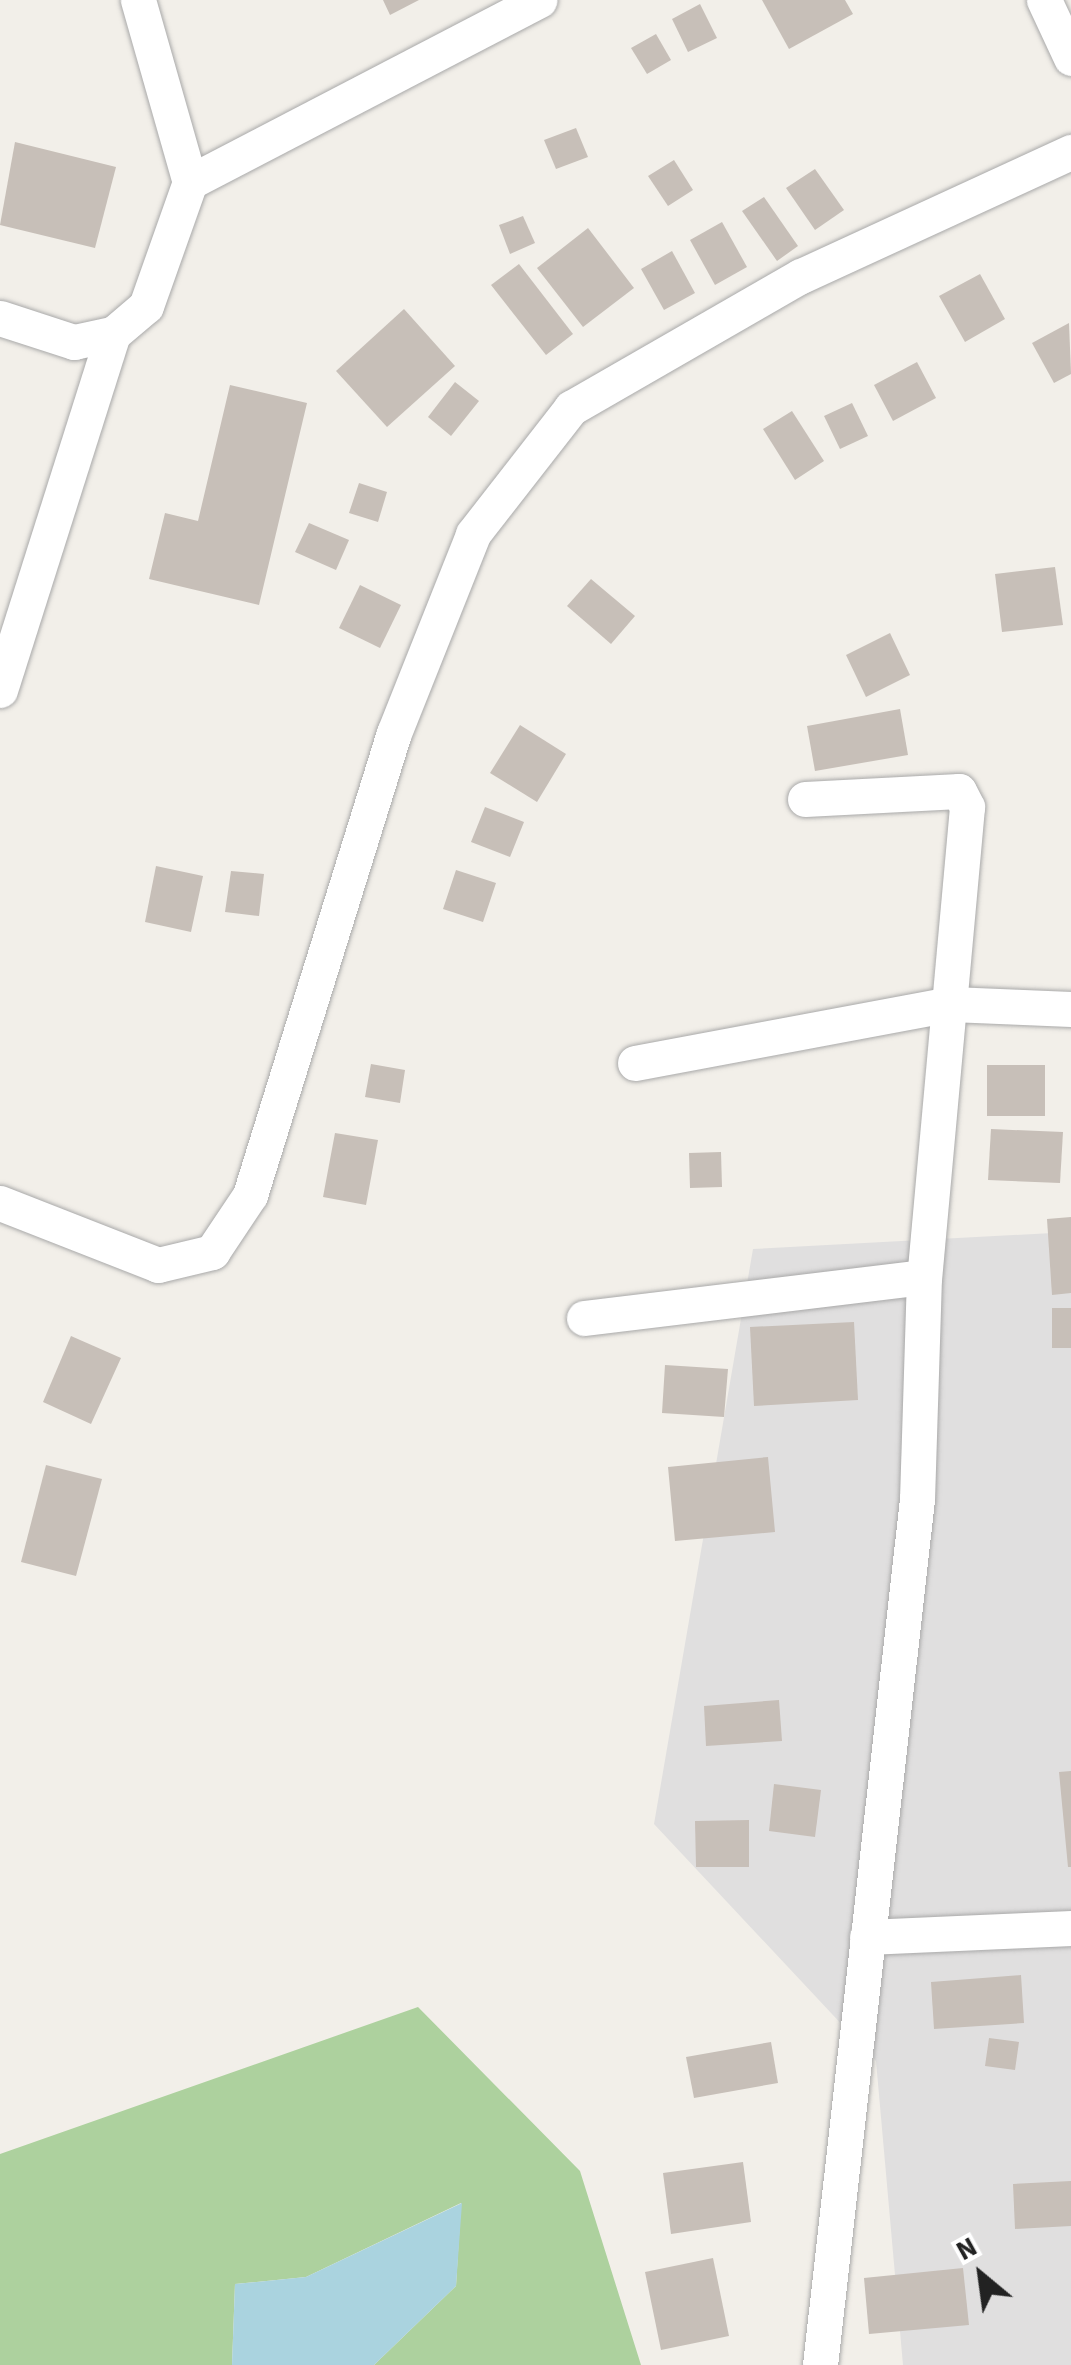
<!DOCTYPE html>
<html>
<head>
<meta charset="utf-8">
<style>
	body { margin:0 }
	#map { position:relative; width:1071px; height:2365px; overflow:hidden; background:#f2efe9; font-family:"Source Sans 3",sans-serif }
	div>[style] { position:absolute }
	.residential>* { inset:0; background:#e0dfdf }
	.forest>* { inset:0; background:#add19e }
	.water>* { inset:0; background:#aad3df }
	.building>* { inset:0; background:#c7bfb8 }
	.roads { filter:drop-shadow(0 0 2px #a9a9a9) drop-shadow(0 0 2px #a9a9a9) }
	.street>* { height:35px; margin:-17.5px; padding:0 17.5px; transform-origin:17.5px; border-radius:17.5px; background:#fff }
	span { translate:-50% -50%; white-space:nowrap; text-align:center; line-height:1.15; -webkit-text-stroke:8px #fff; paint-order:stroke }
	.north { position:absolute; left:931px; top:2225px; width:100px; height:100px; -webkit-text-stroke:8px #fff; paint-order:stroke; rotate:331deg; font-size:28px; font-weight:700; line-height:40px; text-align:center; color:#222 }
	.north::after { content:''; display:block; margin:auto; width:35px; height:45px; background:#222; clip-path:polygon(50% 0,100% 100%,50% 72%,0 100%) }
</style>
</head>
<body>
<div id="map">
	<div class="residential">
		<i style="clip-path:polygon(1071px 1232px,1071px 2365px,903px 2365px,876px 2061px,654px 1824px,753px 1249px)"></i>
	</div>
	<div class="forest">
		<i style="clip-path:polygon(418px 2007px,580px 2171px,641px 2365px,374px 2365px,456px 2286px,461px 2203px,306px 2277px,235px 2284px,232px 2365px,0 2365px,0 2154px)"></i>
	</div>
	<div class="water">
		<i style="clip-path:polygon(462px 2203px,456px 2286px,374px 2365px,232px 2365px,235px 2284px,306px 2277px)"></i>
	</div>
	<div class="building">
		<i style="clip-path:polygon(383px 0,419px 0,390px 15px)"></i>
		<i style="clip-path:polygon(762px 0,845px 0,853px 14px,789px 49px)"></i>
		<i style="clip-path:polygon(700px 4px,717px 38px,688px 52px,672px 19px)"></i>
		<i style="clip-path:polygon(656px 34px,671px 60px,647px 74px,631px 48px)"></i>
		<i style="clip-path:polygon(576px 128px,588px 157px,556px 169px,544px 140px)"></i>
		<i style="clip-path:polygon(15px 142px,116px 167px,95px 248px,0 225px)"></i>
		<i style="clip-path:polygon(674px 160px,693px 190px,668px 206px,648px 176px)"></i>
		<i style="clip-path:polygon(815px 169px,844px 210px,815px 230px,786px 188px)"></i>
		<i style="clip-path:polygon(764px 197px,798px 246px,777px 261px,742px 211px)"></i>
		<i style="clip-path:polygon(523px 216px,535px 243px,510px 254px,499px 225px)"></i>
		<i style="clip-path:polygon(722px 222px,747px 267px,715px 285px,690px 240px)"></i>
		<i style="clip-path:polygon(588px 228px,634px 288px,583px 327px,537px 268px)"></i>
		<i style="clip-path:polygon(672px 251px,695px 293px,664px 310px,641px 269px)"></i>
		<i style="clip-path:polygon(519px 264px,573px 334px,546px 355px,491px 285px)"></i>
		<i style="clip-path:polygon(980px 274px,1005px 319px,965px 342px,939px 296px)"></i>
		<i style="clip-path:polygon(404px 309px,455px 366px,387px 427px,336px 371px)"></i>
		<i style="clip-path:polygon(1069px 323px,1071px 374px,1054px 383px,1032px 343px)"></i>
		<i style="clip-path:polygon(917px 362px,936px 398px,893px 421px,874px 385px)"></i>
		<i style="clip-path:polygon(455px 382px,479px 401px,451px 436px,428px 417px)"></i>
		<i style="clip-path:polygon(230px 385px,307px 403px,259px 605px,149px 579px,165px 513px,198px 521px)"></i>
		<i style="clip-path:polygon(852px 403px,868px 436px,840px 449px,824px 416px)"></i>
		<i style="clip-path:polygon(792px 411px,824px 461px,795px 480px,763px 429px)"></i>
		<i style="clip-path:polygon(359px 483px,387px 492px,378px 522px,349px 513px)"></i>
		<i style="clip-path:polygon(309px 523px,349px 540px,336px 570px,295px 552px)"></i>
		<i style="clip-path:polygon(1055px 567px,1063px 625px,1002px 632px,995px 574px)"></i>
		<i style="clip-path:polygon(591px 579px,635px 616px,611px 644px,567px 606px)"></i>
		<i style="clip-path:polygon(360px 585px,401px 605px,380px 648px,339px 628px)"></i>
		<i style="clip-path:polygon(890px 633px,910px 675px,866px 697px,846px 655px)"></i>
		<i style="clip-path:polygon(900px 709px,908px 755px,815px 771px,807px 726px)"></i>
		<i style="clip-path:polygon(520px 725px,566px 754px,537px 802px,490px 773px)"></i>
		<i style="clip-path:polygon(485px 807px,524px 822px,510px 857px,471px 842px)"></i>
		<i style="clip-path:polygon(156px 866px,203px 876px,191px 932px,145px 922px)"></i>
		<i style="clip-path:polygon(456px 870px,496px 883px,483px 922px,443px 909px)"></i>
		<i style="clip-path:polygon(231px 871px,264px 874px,259px 916px,225px 912px)"></i>
		<i style="clip-path:polygon(371px 1064px,405px 1070px,400px 1103px,365px 1097px)"></i>
		<i style="clip-path:polygon(987px 1065px,1045px 1065px,1045px 1116px,987px 1116px)"></i>
		<i style="clip-path:polygon(991px 1129px,1063px 1132px,1060px 1183px,988px 1180px)"></i>
		<i style="clip-path:polygon(335px 1133px,378px 1140px,366px 1205px,323px 1197px)"></i>
		<i style="clip-path:polygon(721px 1152px,722px 1187px,690px 1188px,689px 1153px)"></i>
		<i style="clip-path:polygon(1071px 1217px,1071px 1293px,1052px 1295px,1047px 1219px)"></i>
		<i style="clip-path:polygon(1052px 1308px,1071px 1308px,1071px 1348px,1052px 1348px)"></i>
		<i style="clip-path:polygon(854px 1322px,858px 1400px,754px 1406px,750px 1327px)"></i>
		<i style="clip-path:polygon(71px 1336px,121px 1358px,91px 1424px,43px 1402px)"></i>
		<i style="clip-path:polygon(665px 1365px,728px 1369px,724px 1417px,662px 1413px)"></i>
		<i style="clip-path:polygon(768px 1457px,775px 1532px,675px 1541px,668px 1467px)"></i>
		<i style="clip-path:polygon(46px 1465px,102px 1479px,76px 1576px,21px 1562px)"></i>
		<i style="clip-path:polygon(779px 1700px,782px 1741px,706px 1746px,704px 1706px)"></i>
		<i style="clip-path:polygon(1071px 1771px,1071px 1867px,1068px 1867px,1059px 1772px)"></i>
		<i style="clip-path:polygon(774px 1784px,821px 1790px,815px 1837px,769px 1831px)"></i>
		<i style="clip-path:polygon(749px 1820px,749px 1867px,696px 1867px,695px 1821px)"></i>
		<i style="clip-path:polygon(1021px 1975px,1024px 2023px,934px 2029px,931px 1982px)"></i>
		<i style="clip-path:polygon(989px 2038px,1019px 2042px,1015px 2070px,985px 2066px)"></i>
		<i style="clip-path:polygon(771px 2042px,778px 2083px,694px 2098px,686px 2057px)"></i>
		<i style="clip-path:polygon(743px 2162px,751px 2222px,671px 2234px,663px 2173px)"></i>
		<i style="clip-path:polygon(1071px 2181px,1071px 2226px,1015px 2229px,1013px 2184px)"></i>
		<i style="clip-path:polygon(713px 2258px,729px 2336px,661px 2350px,645px 2272px)"></i>
		<i style="clip-path:polygon(963px 2268px,969px 2325px,869px 2334px,864px 2278px)"></i>
	</div>
	<div class="roads">
		<div class="street">
			<i style="left:138px;top:0;width:189px;rotate:74.1deg"></i>
			<i style="left:1044px;top:0;width:64px;rotate:65deg"></i>
			<i style="left:0;top:318px;width:78px;rotate:18deg"></i>
			<i style="left:74px;top:342px;width:40px;rotate:-12deg"></i>
			<i style="left:113px;top:334px;width:43px;rotate:-40.3deg"></i>
			<i style="left:146px;top:306px;width:132px;rotate:-70.5deg"></i>
			<i style="left:190px;top:182px;width:394px;rotate:-27.5deg"></i>
			<i style="left:0;top:690px;width:374px;rotate:-72.4deg"></i>
			<i style="left:805px;top:799px;width:154px;rotate:-3deg"></i>
			<i style="left:959px;top:791px;width:18px;rotate:63deg"></i>
			<i style="left:967px;top:807px;width:472px;rotate:95.2deg"></i>
			<i style="left:924px;top:1277px;width:222px;rotate:91.8deg"></i>
			<i style="left:917px;top:1499px;width:871px;rotate:96.39deg"></i>
			<i style="left:635px;top:1063px;width:321px;rotate:-10.6deg"></i>
			<i style="left:951px;top:1004px;width:120px;rotate:2.4deg"></i>
			<i style="left:0;top:1203px;width:170px;rotate:21.4deg"></i>
			<i style="left:158px;top:1265px;width:56px;rotate:-13.5deg"></i>
			<i style="left:212px;top:1252px;width:69px;rotate:-56.3deg"></i>
			<i style="left:250px;top:1195px;width:484px;rotate:-72.7deg"></i>
			<i style="left:394px;top:733px;width:214px;rotate:-68.3deg"></i>
			<i style="left:473px;top:534px;width:160px;rotate:-52.1deg"></i>
			<i style="left:571px;top:408px;width:265px;rotate:-29.9deg"></i>
			<i style="left:801px;top:276px;width:297px;rotate:-24.7deg"></i>
			<i style="left:584px;top:1318px;width:342px;rotate:-6.9deg"></i>
			<i style="left:867px;top:1937px;width:204px;rotate:-2.5deg"></i>
		</div>
	</div>
	<div class="north">N</div>
</div>
</body>
</html>
